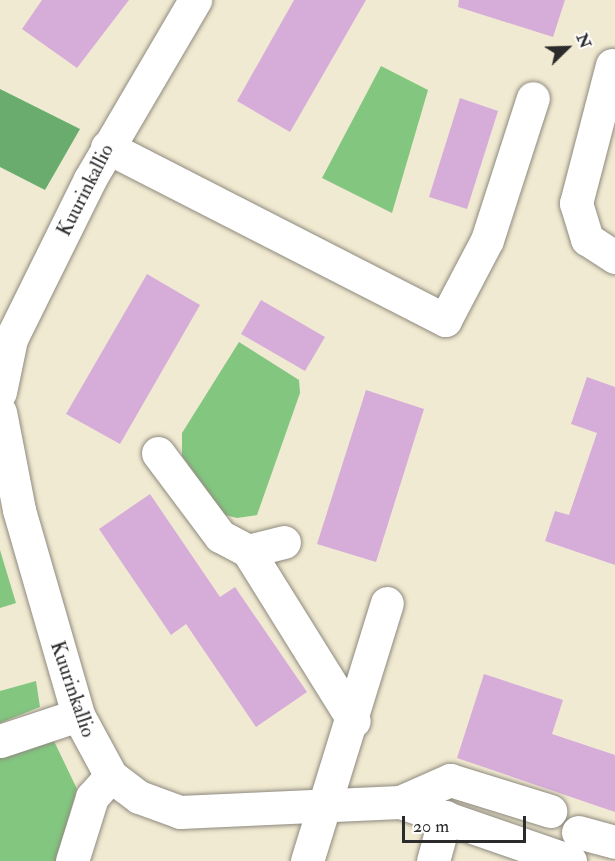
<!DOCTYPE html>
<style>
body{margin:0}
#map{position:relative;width:615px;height:861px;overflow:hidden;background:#f1ead2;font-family:"IM FELL Double Pica",serif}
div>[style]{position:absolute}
.green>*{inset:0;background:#83c680}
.forest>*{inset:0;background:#6aab6e}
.building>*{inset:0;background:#d6add9}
.roads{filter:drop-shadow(0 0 2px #8e8a7e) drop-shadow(0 0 2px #8e8a7e)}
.minor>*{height:33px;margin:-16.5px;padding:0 16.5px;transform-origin:16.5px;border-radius:16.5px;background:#fff}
span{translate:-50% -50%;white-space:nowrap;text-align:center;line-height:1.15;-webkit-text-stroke:4.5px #fff;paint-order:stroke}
.street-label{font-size:20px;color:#2b2b2b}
.north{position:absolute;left:537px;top:18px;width:60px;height:60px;-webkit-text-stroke:4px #fff;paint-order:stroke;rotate:67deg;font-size:16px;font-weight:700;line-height:24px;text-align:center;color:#2b2b2b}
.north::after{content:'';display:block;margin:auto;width:21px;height:27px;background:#2b2b2b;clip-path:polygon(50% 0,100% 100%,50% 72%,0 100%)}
.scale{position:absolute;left:402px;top:816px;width:124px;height:27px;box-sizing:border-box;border:3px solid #2b2b2b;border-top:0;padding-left:8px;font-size:18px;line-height:21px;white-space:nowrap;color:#2b2b2b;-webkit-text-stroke:4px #fff;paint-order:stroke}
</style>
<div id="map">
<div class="green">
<div style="clip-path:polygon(381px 66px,428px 90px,392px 213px,322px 178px)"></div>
<div style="clip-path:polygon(239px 342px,299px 380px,300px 393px,257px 515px,237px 518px,225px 515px,182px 456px,182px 433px)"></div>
<div style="clip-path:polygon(0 550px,16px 603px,0 608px)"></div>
<div style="clip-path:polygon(36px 681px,40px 707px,0 723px,0 691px)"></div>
<div style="clip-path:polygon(53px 739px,77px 789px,56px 861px,0 861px,0 746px)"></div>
</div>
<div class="forest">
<div style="clip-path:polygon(0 89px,80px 129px,45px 190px,0 167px)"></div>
</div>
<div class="building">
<div style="clip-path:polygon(42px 0,129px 0,77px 68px,22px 29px)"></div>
<div style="clip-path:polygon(294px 0,366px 0,290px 132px,237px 101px)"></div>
<div style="clip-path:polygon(459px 0,565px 0,553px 37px,458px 7px)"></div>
<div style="clip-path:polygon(460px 98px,498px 111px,467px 209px,429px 197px)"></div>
<div style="clip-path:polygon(147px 274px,200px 305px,120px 444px,66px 414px)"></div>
<div style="clip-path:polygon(261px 300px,325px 337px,305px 371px,241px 334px)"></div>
<div style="clip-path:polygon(587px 377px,615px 387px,615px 565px,545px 541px,555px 511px,569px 515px,597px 433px,571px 424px)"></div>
<div style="clip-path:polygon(366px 390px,424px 409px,376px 562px,317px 544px)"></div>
<div style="clip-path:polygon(150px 494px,220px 597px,235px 587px,307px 692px,256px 727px,186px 624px,171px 635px,99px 529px)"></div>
<div style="clip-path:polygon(484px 674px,563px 700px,552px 734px,615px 755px,615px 812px,457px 758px)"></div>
</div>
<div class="roads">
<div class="minor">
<div style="left:612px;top:65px;width:143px;rotate:104.6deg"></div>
<div style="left:576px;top:203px;width:38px;rotate:73deg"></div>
<div style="left:587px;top:239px;width:33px;rotate:33deg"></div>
<div style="left:107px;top:147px;width:380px;rotate:27.1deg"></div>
<div style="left:445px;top:320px;width:90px;rotate:-62.3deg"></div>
<div style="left:487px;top:240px;width:149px;rotate:-72.1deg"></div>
<div style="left:0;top:392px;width:54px;rotate:-78.3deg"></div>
<div style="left:11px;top:339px;width:178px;rotate:-63.7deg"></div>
<div style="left:90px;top:179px;width:208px;rotate:-59.6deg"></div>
<div style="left:0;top:412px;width:100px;rotate:79deg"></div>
<div style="left:19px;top:510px;width:213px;rotate:73.9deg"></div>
<div style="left:78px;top:715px;width:69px;rotate:61.6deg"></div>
<div style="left:111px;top:776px;width:35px;rotate:37deg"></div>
<div style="left:139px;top:797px;width:44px;rotate:20.1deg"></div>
<div style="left:180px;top:812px;width:220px;rotate:-2.6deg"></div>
<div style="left:400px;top:802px;width:55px;rotate:-23.7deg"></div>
<div style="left:450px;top:780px;width:105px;rotate:17.2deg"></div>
<div style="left:158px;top:453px;width:104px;rotate:53.2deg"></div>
<div style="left:220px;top:536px;width:32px;rotate:28deg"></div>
<div style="left:248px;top:551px;width:200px;rotate:58.1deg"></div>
<div style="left:248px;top:551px;width:37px;rotate:-14deg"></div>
<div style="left:0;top:741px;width:82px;rotate:-18.4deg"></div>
<div style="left:400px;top:802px;width:180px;rotate:19.1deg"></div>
<div style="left:578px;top:832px;width:38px;rotate:15deg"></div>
<div style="left:72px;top:861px;width:67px;rotate:-72.6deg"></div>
<div style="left:92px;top:797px;width:28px;rotate:-48deg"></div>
<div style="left:307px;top:861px;width:270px;rotate:-72.8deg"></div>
<div style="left:433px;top:861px;width:46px;rotate:-74.7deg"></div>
</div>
</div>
<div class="street-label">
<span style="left:85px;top:190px;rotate:-63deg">Kuurinkallio</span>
<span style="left:73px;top:689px;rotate:71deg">Kuurinkallio</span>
</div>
<div class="north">N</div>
<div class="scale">20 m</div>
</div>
